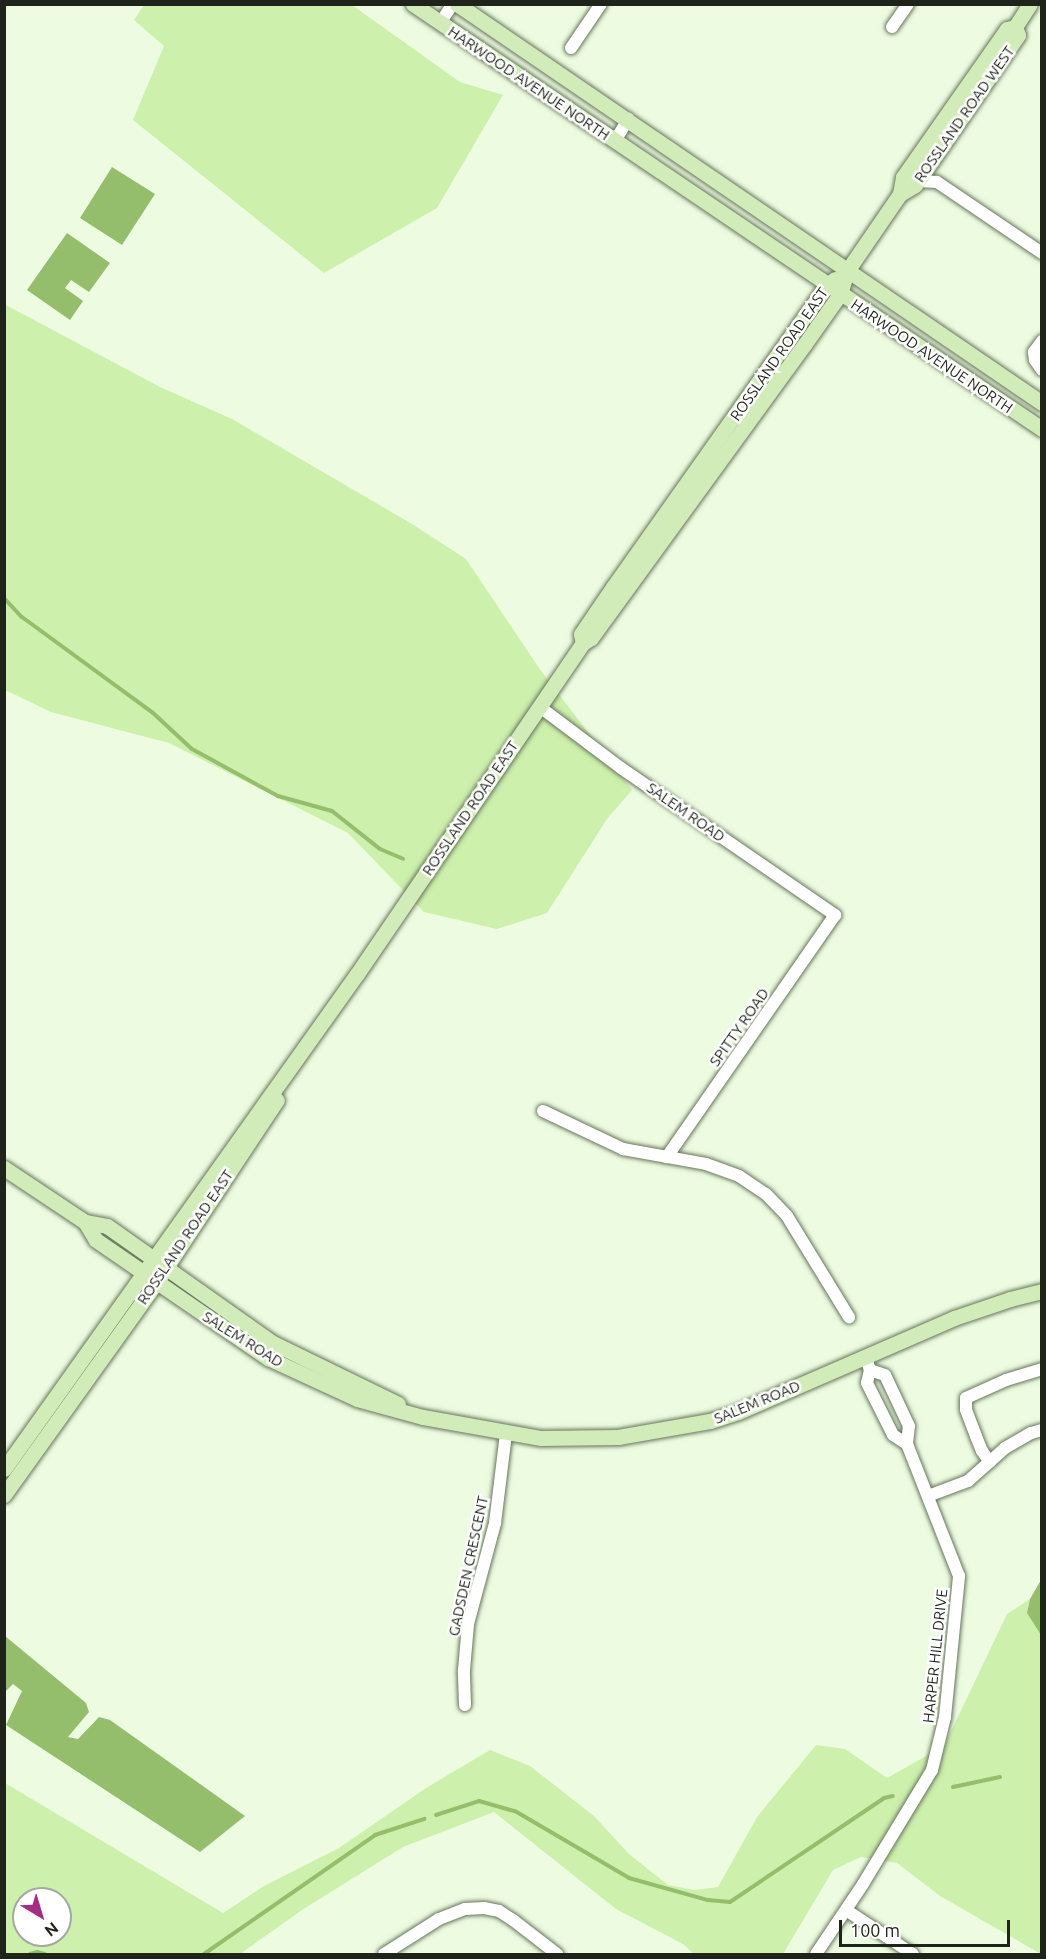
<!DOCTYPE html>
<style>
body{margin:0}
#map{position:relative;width:1046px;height:1959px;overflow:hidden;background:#edfce0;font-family:Ubuntu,sans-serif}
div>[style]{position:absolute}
.green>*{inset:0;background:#cdf0ad}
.water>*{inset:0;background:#94bd6c}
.stream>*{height:4px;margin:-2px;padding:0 2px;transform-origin:2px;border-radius:2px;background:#94bd6c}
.roads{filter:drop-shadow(0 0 2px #68755d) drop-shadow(0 0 2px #68755d)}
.minor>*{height:12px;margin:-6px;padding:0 6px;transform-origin:6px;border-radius:6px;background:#fff}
.major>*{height:15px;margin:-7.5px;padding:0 7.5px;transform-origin:7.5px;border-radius:7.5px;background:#d1ebb9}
span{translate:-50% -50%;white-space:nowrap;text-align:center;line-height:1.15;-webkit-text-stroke:5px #fff;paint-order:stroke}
.street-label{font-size:15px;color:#1f241a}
.frame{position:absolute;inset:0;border:6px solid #1f241a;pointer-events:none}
.north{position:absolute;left:12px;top:1887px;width:60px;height:60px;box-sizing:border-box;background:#fff;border:2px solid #a5a7a3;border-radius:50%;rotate:142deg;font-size:16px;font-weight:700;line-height:24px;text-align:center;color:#1f241a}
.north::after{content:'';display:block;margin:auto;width:21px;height:27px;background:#a52e85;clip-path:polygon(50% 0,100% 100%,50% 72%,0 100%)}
.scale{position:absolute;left:839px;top:1920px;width:171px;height:27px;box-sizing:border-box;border:3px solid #1f241a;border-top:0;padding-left:8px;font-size:18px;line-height:21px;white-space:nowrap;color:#1f241a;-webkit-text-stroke:4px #fff;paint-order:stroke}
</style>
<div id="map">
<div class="green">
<div style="clip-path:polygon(144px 5px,352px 5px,460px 82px,503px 95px,437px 208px,324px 273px,133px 120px,164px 46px,134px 20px)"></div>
<div style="clip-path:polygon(4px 304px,160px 387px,232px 419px,412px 524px,466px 559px,539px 668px,632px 790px,607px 819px,547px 913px,497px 929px,424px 912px,348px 833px,169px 743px,51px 712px,5px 690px)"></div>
<div style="clip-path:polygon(evenodd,1030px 1599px,1027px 1613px,1042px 1635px,1041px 1954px,940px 1896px,897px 1863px,861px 1857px,833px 1870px,783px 1954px,694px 1954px,683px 1944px,616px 1909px,494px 1812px,403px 1847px,302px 1910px,240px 1954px,5px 1954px,5px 1783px,223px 1913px,264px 1886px,339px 1848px,426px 1788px,490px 1750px,530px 1766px,594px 1816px,629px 1854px,668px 1885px,694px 1890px,718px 1887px,757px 1817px,816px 1745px,845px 1749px,887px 1778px,944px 1746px,1007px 1614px,1030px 1599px,24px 1899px,60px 1899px,60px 1935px,24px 1935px,24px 1899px)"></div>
</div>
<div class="water">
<div style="clip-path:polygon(112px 167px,155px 194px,122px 245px,80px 218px)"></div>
<div style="clip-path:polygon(67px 233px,110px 263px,89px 292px,71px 280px,65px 288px,83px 301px,70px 320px,27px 290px)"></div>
<div style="clip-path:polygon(1041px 1580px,1042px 1580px,1041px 1635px,1027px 1613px,1030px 1599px)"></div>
<div style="clip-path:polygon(5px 1636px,86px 1703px,89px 1712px,68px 1737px,78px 1739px,99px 1717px,110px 1720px,245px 1816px,200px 1852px,6px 1725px,22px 1691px,13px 1684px,5px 1692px)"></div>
</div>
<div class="stream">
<div style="left:4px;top:598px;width:26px;rotate:47deg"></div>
<div style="left:22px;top:617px;width:161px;rotate:36.2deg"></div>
<div style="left:152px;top:712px;width:54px;rotate:42.8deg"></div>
<div style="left:192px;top:749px;width:98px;rotate:28.7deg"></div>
<div style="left:278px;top:796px;width:56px;rotate:15.5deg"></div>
<div style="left:332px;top:811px;width:61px;rotate:38.4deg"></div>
<div style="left:380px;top:849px;width:25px;rotate:23deg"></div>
<div style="left:953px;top:1787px;width:48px;rotate:-12deg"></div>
<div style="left:436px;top:1815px;width:45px;rotate:-18deg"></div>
<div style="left:479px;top:1801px;width:37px;rotate:16deg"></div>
<div style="left:515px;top:1811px;width:132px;rotate:30.4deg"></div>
<div style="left:629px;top:1878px;width:82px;rotate:15.6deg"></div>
<div style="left:708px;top:1900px;width:22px;rotate:5deg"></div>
<div style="left:730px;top:1902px;width:186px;rotate:-34deg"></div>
<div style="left:884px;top:1798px;width:9px;rotate:-13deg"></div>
<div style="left:30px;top:1954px;width:7px;rotate:-16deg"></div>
<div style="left:37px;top:1952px;width:8px;rotate:14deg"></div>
<div style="left:204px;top:1954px;width:208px;rotate:-34.8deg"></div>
<div style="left:375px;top:1835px;width:52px;rotate:-18.1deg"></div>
</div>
<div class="roads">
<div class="minor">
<div style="left:440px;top:23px;width:23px;rotate:-56deg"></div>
<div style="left:892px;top:27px;width:28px;rotate:-55deg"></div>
<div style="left:571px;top:48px;width:53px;rotate:-55.7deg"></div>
<div style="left:615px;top:141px;width:26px;rotate:-59deg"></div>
<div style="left:918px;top:181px;width:19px;rotate:3deg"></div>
<div style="left:937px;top:182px;width:127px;rotate:34.1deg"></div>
<div style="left:1042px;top:341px;width:14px;rotate:126deg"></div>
<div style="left:1034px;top:352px;width:8px;rotate:83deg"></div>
<div style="left:1035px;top:360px;width:12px;rotate:55deg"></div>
<div style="left:540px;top:707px;width:101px;rotate:37deg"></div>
<div style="left:621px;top:768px;width:260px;rotate:34.5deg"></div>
<div style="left:835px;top:915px;width:295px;rotate:124.8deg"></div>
<div style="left:543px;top:1111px;width:89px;rotate:25.4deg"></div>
<div style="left:623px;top:1149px;width:84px;rotate:10.2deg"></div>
<div style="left:706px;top:1164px;width:35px;rotate:20deg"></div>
<div style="left:739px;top:1176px;width:32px;rotate:34deg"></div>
<div style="left:766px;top:1194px;width:30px;rotate:46deg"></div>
<div style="left:787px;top:1216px;width:119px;rotate:58.5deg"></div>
<div style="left:868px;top:1364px;width:6px;rotate:72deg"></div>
<div style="left:870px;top:1370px;width:13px;rotate:103deg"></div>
<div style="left:867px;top:1383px;width:58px;rotate:63.4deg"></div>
<div style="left:893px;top:1435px;width:17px;rotate:33deg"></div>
<div style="left:990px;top:1462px;width:14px;rotate:-126deg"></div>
<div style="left:982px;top:1451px;width:16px;rotate:-112deg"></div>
<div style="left:976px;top:1436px;width:28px;rotate:-111deg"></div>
<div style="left:966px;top:1410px;width:12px;rotate:-90deg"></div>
<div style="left:966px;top:1398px;width:44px;rotate:-24.2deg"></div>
<div style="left:1006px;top:1380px;width:38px;rotate:-17deg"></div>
<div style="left:928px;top:1496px;width:43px;rotate:-20.6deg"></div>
<div style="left:968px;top:1481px;width:50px;rotate:-41.7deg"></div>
<div style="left:1005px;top:1448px;width:30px;rotate:-30deg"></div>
<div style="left:1031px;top:1433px;width:11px;rotate:-15deg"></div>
<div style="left:465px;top:1705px;width:35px;rotate:-92deg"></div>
<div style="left:464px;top:1670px;width:46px;rotate:-85deg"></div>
<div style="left:468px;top:1624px;width:105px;rotate:-75deg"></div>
<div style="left:495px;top:1523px;width:91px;rotate:-83deg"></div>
<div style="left:846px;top:1910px;width:80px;rotate:33.3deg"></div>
<div style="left:384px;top:1954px;width:65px;rotate:-32.5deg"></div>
<div style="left:439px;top:1919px;width:28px;rotate:-21deg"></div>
<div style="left:465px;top:1909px;width:19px;rotate:-3deg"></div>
<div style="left:484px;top:1908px;width:15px;rotate:11deg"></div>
<div style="left:499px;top:1911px;width:17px;rotate:33deg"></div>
<div style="left:513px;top:1920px;width:56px;rotate:37.7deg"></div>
<div style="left:816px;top:1954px;width:84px;rotate:-56.1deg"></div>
<div style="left:863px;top:1884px;width:133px;rotate:-58.8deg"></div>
<div style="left:932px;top:1770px;width:55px;rotate:-76.2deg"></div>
<div style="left:945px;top:1717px;width:142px;rotate:-84.3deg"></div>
<div style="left:959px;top:1576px;width:142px;rotate:-111.5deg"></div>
<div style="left:907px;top:1444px;width:18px;rotate:-84deg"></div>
<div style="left:909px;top:1426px;width:56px;rotate:-115.2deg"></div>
<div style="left:885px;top:1375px;width:16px;rotate:-162deg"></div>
</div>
<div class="major">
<div style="left:413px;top:4px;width:759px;rotate:34.05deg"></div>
<div style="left:457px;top:4px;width:708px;rotate:34.3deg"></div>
<div style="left:900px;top:194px;width:17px;rotate:-31deg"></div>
<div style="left:915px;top:185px;width:182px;rotate:-55.5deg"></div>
<div style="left:1018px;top:35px;width:9px;rotate:-111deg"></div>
<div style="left:583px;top:643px;width:9px;rotate:-103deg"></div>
<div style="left:581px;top:634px;width:57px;rotate:-55.8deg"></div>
<div style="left:613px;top:587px;width:370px;rotate:-54.7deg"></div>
<div style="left:827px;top:285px;width:10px;rotate:-37deg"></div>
<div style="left:4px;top:1168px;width:97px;rotate:33.7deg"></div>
<div style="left:85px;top:1222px;width:22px;rotate:10deg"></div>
<div style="left:107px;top:1226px;width:203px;rotate:35.2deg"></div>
<div style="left:273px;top:1343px;width:139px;rotate:26deg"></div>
<div style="left:85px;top:1222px;width:21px;rotate:59deg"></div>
<div style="left:96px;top:1240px;width:209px;rotate:34.5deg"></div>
<div style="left:268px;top:1358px;width:98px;rotate:24.7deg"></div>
<div style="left:357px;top:1399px;width:68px;rotate:15.3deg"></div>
<div style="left:423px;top:1417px;width:120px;rotate:10.1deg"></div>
<div style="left:541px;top:1438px;width:77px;rotate:-0.7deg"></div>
<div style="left:618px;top:1437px;width:93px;rotate:-9.9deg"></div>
<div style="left:710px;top:1421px;width:29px;rotate:-18deg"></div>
<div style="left:738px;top:1412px;width:236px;rotate:-23.5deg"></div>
<div style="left:954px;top:1318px;width:59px;rotate:-18.7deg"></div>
<div style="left:1010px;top:1299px;width:33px;rotate:-14deg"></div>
<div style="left:4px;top:1469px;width:608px;rotate:-54.51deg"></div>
<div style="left:357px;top:974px;width:401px;rotate:-55.7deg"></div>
<div style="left:583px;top:643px;width:9px;rotate:-32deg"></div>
<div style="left:591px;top:638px;width:362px;rotate:-54deg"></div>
<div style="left:804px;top:345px;width:62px;rotate:-54.8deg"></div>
<div style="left:840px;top:294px;width:24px;rotate:-73deg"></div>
<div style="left:847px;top:271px;width:93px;rotate:-55.5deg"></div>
<div style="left:900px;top:194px;width:17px;rotate:-80deg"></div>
<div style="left:903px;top:177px;width:181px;rotate:-54.9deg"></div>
<div style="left:1007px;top:29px;width:8px;rotate:-14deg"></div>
<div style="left:1015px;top:27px;width:27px;rotate:-57deg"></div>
<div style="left:4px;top:1495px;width:263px;rotate:-54.4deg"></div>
<div style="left:157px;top:1281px;width:217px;rotate:-56.5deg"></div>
</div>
</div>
<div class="street-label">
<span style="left:529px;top:83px;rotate:34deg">HARWOOD AVENUE NORTH</span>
<span style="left:964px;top:114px;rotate:-55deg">ROSSLAND ROAD WEST</span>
<span style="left:779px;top:354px;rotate:-55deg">ROSSLAND ROAD EAST</span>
<span style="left:932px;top:356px;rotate:34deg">HARWOOD AVENUE NORTH</span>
<span style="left:470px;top:808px;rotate:-56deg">ROSSLAND ROAD EAST</span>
<span style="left:686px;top:812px;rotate:35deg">SALEM ROAD</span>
<span style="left:739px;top:1027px;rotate:-55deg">SPITTY ROAD</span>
<span style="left:185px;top:1237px;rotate:-56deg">ROSSLAND ROAD EAST</span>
<span style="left:243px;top:1339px;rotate:32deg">SALEM ROAD</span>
<span style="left:757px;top:1402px;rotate:-22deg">SALEM ROAD</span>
<span style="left:468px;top:1566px;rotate:-78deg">GADSDEN CRESCENT</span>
<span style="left:935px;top:1656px;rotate:-84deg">HARPER HILL DRIVE</span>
</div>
<div class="frame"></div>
<div class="north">N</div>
<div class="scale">100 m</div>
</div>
